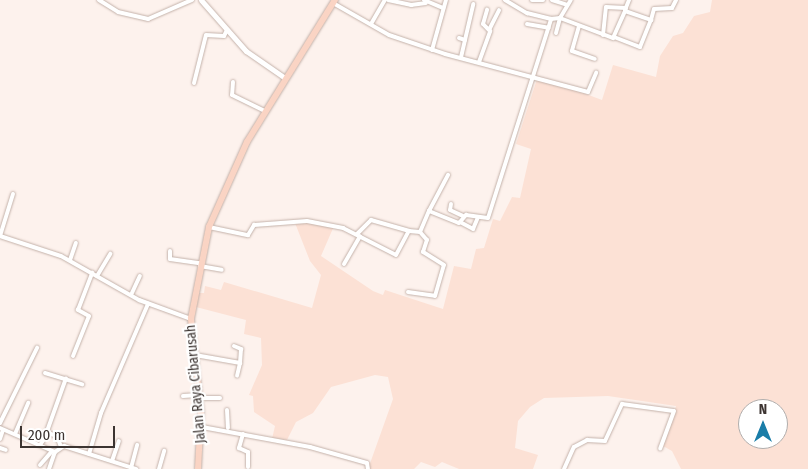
<!DOCTYPE html>
<style>
body{margin:0}
#map{position:relative;width:808px;height:469px;overflow:hidden;background:#fdf2ed;font-family:"Fira Sans Condensed",sans-serif}
div>[style]{position:absolute}
.built>*{inset:0;background:#fce1d5}
.roads{filter:drop-shadow(0 0 1px #c4b2aa) drop-shadow(0 0 1px #c4b2aa)}
.street>*{height:4px;margin:-2px;padding:0 2px;transform-origin:2px;border-radius:2px;background:#fff}
.secondary>*{height:5px;margin:-2.5px;padding:0 2.5px;transform-origin:2.5px;border-radius:2.5px;background:#fff}
.primary>*{height:5.5px;margin:-2.75px;padding:0 2.75px;transform-origin:2.75px;border-radius:2.75px;background:#fad4c4}
span{translate:-50% -50%;white-space:nowrap;text-align:center;line-height:1.15;-webkit-text-stroke:4.5px #fff;paint-order:stroke}
.street-label{font-size:14px;color:#3c3431}
.north{position:absolute;left:738px;top:399px;width:50px;height:50px;box-sizing:border-box;background:#fff;border:1px solid #b1aead;border-radius:50%;rotate:0deg;font-size:14px;font-weight:700;line-height:20px;text-align:center;color:#3c3431}
.north::after{content:'';display:block;margin:auto;width:18px;height:22px;background:#1a7da8;clip-path:polygon(50% 0,100% 100%,50% 72%,0 100%)}
.scale{position:absolute;left:20px;top:426px;width:95px;height:22px;box-sizing:border-box;border:2px solid #3c3431;border-top:0;padding-left:6px;font-size:15px;line-height:18px;white-space:nowrap;color:#3c3431;-webkit-text-stroke:4px #fff;paint-order:stroke}
</style>
<div id="map">
<div class="built">
<div style="clip-path:polygon(evenodd,712px 0,808px 0,808px 469px,681px 469px,672px 451px,663px 446px,676px 406px,608px 396px,544px 398px,530px 407px,518px 421px,515px 448px,538px 455px,533px 469px,459px 469px,442px 462px,435px 467px,421px 462px,414px 469px,368px 469px,393px 399px,388px 377px,375px 375px,331px 387px,313px 413px,296px 422px,287px 440px,272px 439px,275px 426px,254px 412px,253px 396px,249px 395px,262px 365px,261px 338px,244px 334px,246px 320px,196px 307px,198px 293px,204px 293px,205px 286px,221px 290px,224px 282px,312px 308px,321px 275px,310px 261px,295px 223px,309px 221px,334px 226px,321px 256px,373px 291px,383px 295px,385px 290px,443px 309px,454px 266px,471px 269px,476px 249px,484px 248px,493px 219px,500px 221px,512px 197px,520px 198px,531px 149px,516px 144px,538px 76px,602px 100px,613px 65px,656px 77px,660px 56px,673px 36px,683px 33px,694px 16px,710px 12px,712px 0,748px 409px,778px 409px,778px 439px,748px 439px,748px 409px)"></div>
</div>
<div class="roads">
<div class="street">
<div style="left:99px;top:0;width:22px;rotate:32deg"></div>
<div style="left:118px;top:12px;width:31px;rotate:13deg"></div>
<div style="left:148px;top:19px;width:48px;rotate:-23.4deg"></div>
<div style="left:388px;top:0;width:24px;rotate:12deg"></div>
<div style="left:411px;top:5px;width:15px;rotate:-8deg"></div>
<div style="left:424px;top:0;width:21px;rotate:23deg"></div>
<div style="left:505px;top:0;width:26px;rotate:31deg"></div>
<div style="left:527px;top:13px;width:25px;rotate:14deg"></div>
<div style="left:532px;top:0;width:11px"></div>
<div style="left:552px;top:0;width:16px;rotate:18deg"></div>
<div style="left:333px;top:3px;width:64px;rotate:29.7deg"></div>
<div style="left:389px;top:35px;width:59px;rotate:18.7deg"></div>
<div style="left:445px;top:54px;width:148px;rotate:14.9deg"></div>
<div style="left:588px;top:92px;width:21px;rotate:-67deg"></div>
<div style="left:625px;top:10px;width:11px;rotate:-68deg"></div>
<div style="left:371px;top:24px;width:28px;rotate:-60deg"></div>
<div style="left:527px;top:24px;width:22px;rotate:10deg"></div>
<div style="left:579px;top:26px;width:26px;rotate:106deg"></div>
<div style="left:572px;top:51px;width:24px;rotate:19deg"></div>
<div style="left:490px;top:28px;width:20px;rotate:-63deg"></div>
<div style="left:556px;top:33px;width:16px;rotate:-75deg"></div>
<div style="left:560px;top:18px;width:57px;rotate:20.7deg"></div>
<div style="left:613px;top:38px;width:30px;rotate:-66deg"></div>
<div style="left:625px;top:11px;width:28px;rotate:19deg"></div>
<div style="left:651px;top:20px;width:11px;rotate:-75deg"></div>
<div style="left:654px;top:9px;width:18px;rotate:-3deg"></div>
<div style="left:672px;top:8px;width:9px;rotate:-63deg"></div>
<div style="left:603px;top:35px;width:28px;rotate:-84deg"></div>
<div style="left:606px;top:7px;width:20px;rotate:3deg"></div>
<div style="left:614px;top:37px;width:28px;rotate:21deg"></div>
<div style="left:640px;top:47px;width:29px;rotate:-68deg"></div>
<div style="left:459px;top:38px;width:6px;rotate:18deg"></div>
<div style="left:465px;top:40px;width:18px;rotate:103deg"></div>
<div style="left:465px;top:40px;width:37px;rotate:-77deg"></div>
<div style="left:432px;top:50px;width:52px;rotate:-74.4deg"></div>
<div style="left:479px;top:62px;width:33px;rotate:-70deg"></div>
<div style="left:490px;top:31px;width:10px;rotate:-135deg"></div>
<div style="left:483px;top:24px;width:15px;rotate:-74deg"></div>
<div style="left:233px;top:82px;width:13px;rotate:94deg"></div>
<div style="left:232px;top:95px;width:37px;rotate:26deg"></div>
<div style="left:194px;top:83px;width:49px;rotate:-76deg"></div>
<div style="left:206px;top:35px;width:18px;rotate:3deg"></div>
<div style="left:224px;top:36px;width:7px;rotate:-63deg"></div>
<div style="left:451px;top:204px;width:6px;rotate:99deg"></div>
<div style="left:450px;top:210px;width:14px;rotate:25deg"></div>
<div style="left:429px;top:211px;width:41px;rotate:-62.2deg"></div>
<div style="left:460px;top:222px;width:15px;rotate:28deg"></div>
<div style="left:473px;top:229px;width:13px;rotate:-67deg"></div>
<div style="left:209px;top:227px;width:40px;rotate:12deg"></div>
<div style="left:248px;top:235px;width:12px;rotate:-59deg"></div>
<div style="left:254px;top:225px;width:53px;rotate:-4.3deg"></div>
<div style="left:307px;top:221px;width:37px;rotate:11deg"></div>
<div style="left:343px;top:228px;width:59px;rotate:27deg"></div>
<div style="left:396px;top:255px;width:27px;rotate:-62deg"></div>
<div style="left:409px;top:231px;width:11px;rotate:5deg"></div>
<div style="left:420px;top:232px;width:23px;rotate:-67deg"></div>
<div style="left:429px;top:211px;width:32px;rotate:22deg"></div>
<div style="left:459px;top:223px;width:11px;rotate:-49deg"></div>
<div style="left:466px;top:215px;width:22px;rotate:8deg"></div>
<div style="left:488px;top:218px;width:209px;rotate:-72.4deg"></div>
<div style="left:551px;top:19px;width:9px;rotate:-6deg"></div>
<div style="left:560px;top:18px;width:21px;rotate:-59deg"></div>
<div style="left:357px;top:234px;width:20px;rotate:-45deg"></div>
<div style="left:371px;top:220px;width:40px;rotate:16deg"></div>
<div style="left:0;top:236px;width:64px;rotate:18.2deg"></div>
<div style="left:61px;top:256px;width:90px;rotate:29.4deg"></div>
<div style="left:139px;top:300px;width:55px;rotate:20.1deg"></div>
<div style="left:0;top:236px;width:44px;rotate:-72.8deg"></div>
<div style="left:170px;top:251px;width:8px;rotate:90deg"></div>
<div style="left:170px;top:259px;width:30px;rotate:8deg"></div>
<div style="left:70px;top:260px;width:18px;rotate:-71deg"></div>
<div style="left:344px;top:264px;width:32px;rotate:-60deg"></div>
<div style="left:200px;top:266px;width:22px;rotate:10deg"></div>
<div style="left:97px;top:276px;width:26px;rotate:-59deg"></div>
<div style="left:408px;top:292px;width:27px;rotate:8deg"></div>
<div style="left:435px;top:296px;width:32px;rotate:-74deg"></div>
<div style="left:444px;top:265px;width:25px;rotate:-148deg"></div>
<div style="left:423px;top:252px;width:13px;rotate:-72deg"></div>
<div style="left:427px;top:240px;width:11px;rotate:-131deg"></div>
<div style="left:131px;top:295px;width:21px;rotate:-65deg"></div>
<div style="left:234px;top:346px;width:8px;rotate:23deg"></div>
<div style="left:241px;top:349px;width:14px;rotate:94deg"></div>
<div style="left:195px;top:355px;width:46px;rotate:10.1deg"></div>
<div style="left:240px;top:363px;width:13px;rotate:103deg"></div>
<div style="left:73px;top:356px;width:43px;rotate:-68.2deg"></div>
<div style="left:89px;top:316px;width:13px;rotate:-151deg"></div>
<div style="left:78px;top:310px;width:40px;rotate:-69deg"></div>
<div style="left:45px;top:373px;width:39px;rotate:17deg"></div>
<div style="left:183px;top:396px;width:15px;rotate:-4deg"></div>
<div style="left:199px;top:398px;width:21px"></div>
<div style="left:227px;top:410px;width:18px;rotate:87deg"></div>
<div style="left:0;top:423px;width:84px;rotate:-63.7deg"></div>
<div style="left:202px;top:427px;width:110px;rotate:10.5deg"></div>
<div style="left:310px;top:447px;width:59px;rotate:15.7deg"></div>
<div style="left:367px;top:463px;width:6px;rotate:81deg"></div>
<div style="left:0;top:428px;width:60px;rotate:23.6deg"></div>
<div style="left:55px;top:452px;width:11px;rotate:-34deg"></div>
<div style="left:64px;top:446px;width:76px;rotate:17.7deg"></div>
<div style="left:15px;top:434px;width:34px;rotate:-67deg"></div>
<div style="left:46px;top:434px;width:59px;rotate:-70.3deg"></div>
<div style="left:243px;top:434px;width:15px;rotate:106deg"></div>
<div style="left:239px;top:448px;width:10px;rotate:24deg"></div>
<div style="left:248px;top:452px;width:15px;rotate:90deg"></div>
<div style="left:0;top:439px;width:9px;rotate:-72deg"></div>
<div style="left:40px;top:445px;width:14px;rotate:-56deg"></div>
<div style="left:48px;top:433px;width:9px;rotate:18deg"></div>
<div style="left:57px;top:436px;width:12px;rotate:70deg"></div>
<div style="left:0;top:448px;width:6px;rotate:18deg"></div>
<div style="left:89px;top:454px;width:43px;rotate:-73.7deg"></div>
<div style="left:101px;top:413px;width:119px;rotate:-66.7deg"></div>
<div style="left:112px;top:461px;width:21px;rotate:-71deg"></div>
<div style="left:40px;top:465px;width:18px;rotate:-49deg"></div>
<div style="left:131px;top:468px;width:24px;rotate:-75deg"></div>
<div style="left:49px;top:469px;width:18px;rotate:-71deg"></div>
<div style="left:159px;top:469px;width:19px;rotate:-74deg"></div>
<div style="left:564px;top:469px;width:24px;rotate:-66deg"></div>
<div style="left:574px;top:447px;width:15px;rotate:-28deg"></div>
<div style="left:587px;top:440px;width:18px;rotate:3deg"></div>
<div style="left:605px;top:441px;width:41px;rotate:-65.3deg"></div>
<div style="left:622px;top:404px;width:52px;rotate:7.7deg"></div>
<div style="left:674px;top:411px;width:40px;rotate:110.2deg"></div>
</div>
<div class="secondary">
<div style="left:201px;top:0;width:68px;rotate:48.6deg"></div>
<div style="left:246px;top:51px;width:47px;rotate:34.7deg"></div>
</div>
<div class="primary">
<div style="left:198px;top:469px;width:56px;rotate:-86.9deg"></div>
<div style="left:201px;top:413px;width:95px;rotate:-96.1deg"></div>
<div style="left:191px;top:319px;width:94px;rotate:-78.9deg"></div>
<div style="left:209px;top:227px;width:93px;rotate:-65.9deg"></div>
<div style="left:247px;top:142px;width:167px;rotate:-58.2deg"></div>
</div>
</div>
<div class="street-label">
<span style="left:196px;top:384px;rotate:-95deg">Jalan Raya Cibarusah</span>
</div>
<div class="north">N</div>
<div class="scale">200 m</div>
</div>
